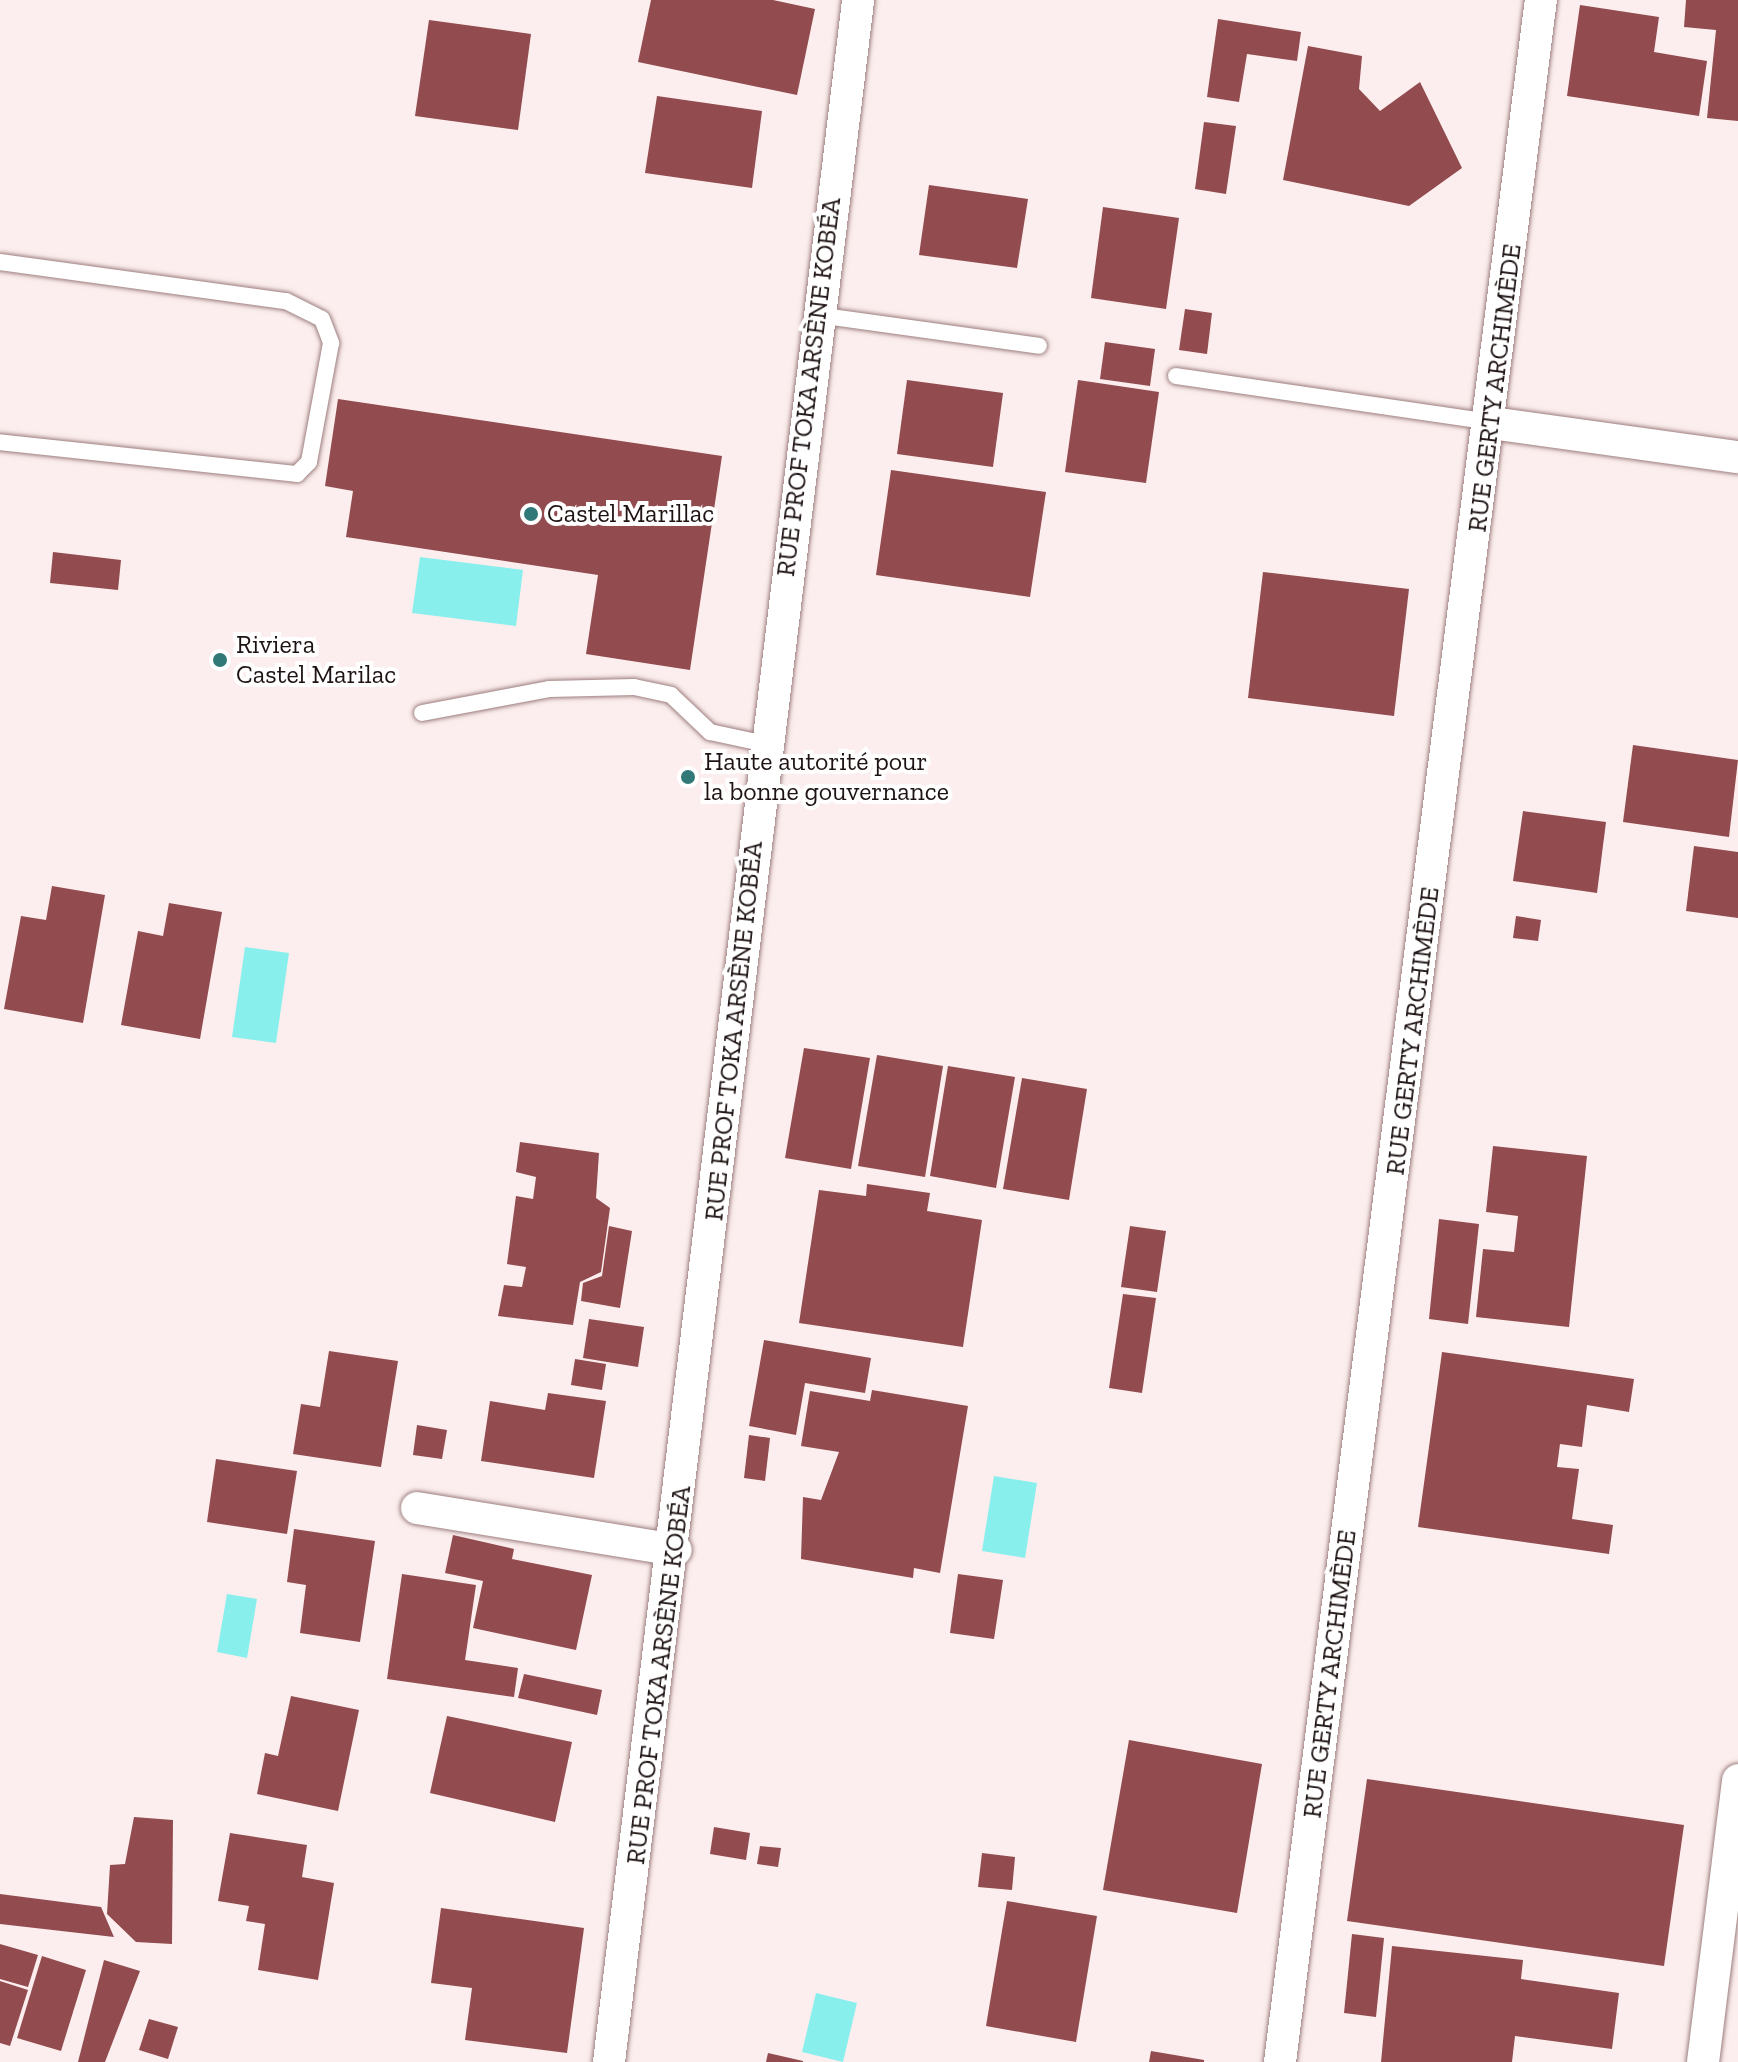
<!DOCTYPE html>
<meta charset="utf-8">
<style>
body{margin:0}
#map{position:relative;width:1738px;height:2062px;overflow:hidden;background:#fceeee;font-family:"Zilla Slab",serif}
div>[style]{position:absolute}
.water>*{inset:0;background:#89efed}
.building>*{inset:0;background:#924b4e}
.roads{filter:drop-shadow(0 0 2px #9d7e7e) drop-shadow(0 0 2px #9d7e7e)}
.lane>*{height:16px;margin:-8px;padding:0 8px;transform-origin:8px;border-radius:8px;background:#fff}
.street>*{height:32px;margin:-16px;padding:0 16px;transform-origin:16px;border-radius:16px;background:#fff}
.dots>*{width:22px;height:22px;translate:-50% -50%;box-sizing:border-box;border:4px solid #fff;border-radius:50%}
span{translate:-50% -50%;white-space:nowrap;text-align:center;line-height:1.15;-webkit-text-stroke:8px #fff;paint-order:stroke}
.street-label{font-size:26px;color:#1e1313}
.poi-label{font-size:26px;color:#1e1313}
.left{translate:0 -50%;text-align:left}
</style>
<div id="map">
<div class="water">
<div style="clip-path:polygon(420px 557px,523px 570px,516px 626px,412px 613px)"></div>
<div style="clip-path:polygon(245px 947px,289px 953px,276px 1043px,232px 1037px)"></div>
<div style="clip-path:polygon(994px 1476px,1037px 1483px,1025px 1558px,982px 1551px)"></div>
<div style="clip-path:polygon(227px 1594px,257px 1599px,247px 1658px,217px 1652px)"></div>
<div style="clip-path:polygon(816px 1993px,857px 2003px,843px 2062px,802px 2052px)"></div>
</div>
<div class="building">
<div style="clip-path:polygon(651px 0,773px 0,815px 9px,797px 95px,638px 62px)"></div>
<div style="clip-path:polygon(1686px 0,1738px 0,1738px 121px,1707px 118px,1716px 30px,1684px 27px)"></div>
<div style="clip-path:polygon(1580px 5px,1659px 17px,1654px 52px,1707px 61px,1699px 116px,1567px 96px)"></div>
<div style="clip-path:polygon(1218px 19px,1301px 32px,1297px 61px,1247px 54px,1239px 102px,1207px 97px)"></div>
<div style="clip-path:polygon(429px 20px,531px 34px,518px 130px,415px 116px)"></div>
<div style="clip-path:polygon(1308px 46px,1362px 56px,1359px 89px,1380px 111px,1420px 82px,1462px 168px,1409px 206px,1283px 180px)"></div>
<div style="clip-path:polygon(657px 96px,762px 111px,752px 188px,645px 173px)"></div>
<div style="clip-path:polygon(1204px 122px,1236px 126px,1226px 194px,1195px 189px)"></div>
<div style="clip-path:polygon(929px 185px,1028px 199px,1017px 268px,919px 255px)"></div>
<div style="clip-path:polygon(1103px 207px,1179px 218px,1166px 309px,1091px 298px)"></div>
<div style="clip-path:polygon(1185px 309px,1212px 313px,1207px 354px,1179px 350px)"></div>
<div style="clip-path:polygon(1105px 342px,1155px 349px,1150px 386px,1100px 379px)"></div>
<div style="clip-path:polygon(907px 380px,1003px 393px,993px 467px,897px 454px)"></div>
<div style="clip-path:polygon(1078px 380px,1159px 392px,1146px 483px,1065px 472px)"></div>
<div style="clip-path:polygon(338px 399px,722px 456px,690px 670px,586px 654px,598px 575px,346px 537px,353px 491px,325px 486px)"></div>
<div style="clip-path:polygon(891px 470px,1046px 492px,1030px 597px,876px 575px)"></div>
<div style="clip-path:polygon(53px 552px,121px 560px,118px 590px,50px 583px)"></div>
<div style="clip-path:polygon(1263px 572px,1409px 589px,1394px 716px,1248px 698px)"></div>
<div style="clip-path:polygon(1633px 745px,1738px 760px,1729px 837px,1623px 822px)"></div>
<div style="clip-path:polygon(1523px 811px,1606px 822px,1597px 893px,1513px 881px)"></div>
<div style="clip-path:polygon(1694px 846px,1738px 852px,1738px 918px,1686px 911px)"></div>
<div style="clip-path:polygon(52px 886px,105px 895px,83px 1023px,4px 1009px,21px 916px,46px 920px)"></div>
<div style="clip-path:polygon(169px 903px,222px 912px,200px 1039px,121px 1025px,138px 931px,163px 936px)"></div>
<div style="clip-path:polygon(1516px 916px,1541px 920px,1538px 941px,1513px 938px)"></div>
<div style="clip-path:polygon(804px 1048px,870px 1058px,851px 1169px,785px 1158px)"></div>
<div style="clip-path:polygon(877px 1055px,943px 1066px,925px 1177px,858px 1166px)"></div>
<div style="clip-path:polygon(948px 1066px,1015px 1077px,996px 1188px,930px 1176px)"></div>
<div style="clip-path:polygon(1022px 1078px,1087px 1089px,1069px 1200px,1003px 1189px)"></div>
<div style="clip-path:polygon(520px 1142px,599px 1153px,596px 1198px,610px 1208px,601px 1272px,580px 1282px,573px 1325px,498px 1316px,504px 1285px,522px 1287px,526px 1267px,507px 1264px,516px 1196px,533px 1199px,536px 1177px,516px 1172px)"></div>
<div style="clip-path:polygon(1493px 1146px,1587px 1156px,1569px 1327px,1476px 1317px,1483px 1249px,1514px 1252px,1518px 1216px,1486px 1212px)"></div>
<div style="clip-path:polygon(867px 1184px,930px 1193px,927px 1211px,982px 1220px,963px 1347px,799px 1323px,819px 1190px,866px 1196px)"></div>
<div style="clip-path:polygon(1439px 1219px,1479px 1224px,1468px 1324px,1429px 1319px)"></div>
<div style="clip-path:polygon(609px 1226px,632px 1231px,620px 1308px,581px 1301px,583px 1283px,602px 1276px)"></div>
<div style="clip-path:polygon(1130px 1226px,1166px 1231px,1157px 1292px,1121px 1287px)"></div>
<div style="clip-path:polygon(1123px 1294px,1156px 1298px,1142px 1393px,1109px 1388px)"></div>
<div style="clip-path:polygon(589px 1319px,644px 1327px,638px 1367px,583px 1358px)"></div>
<div style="clip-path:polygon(764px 1340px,871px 1358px,865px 1393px,805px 1383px,796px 1435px,749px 1426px)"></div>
<div style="clip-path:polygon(329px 1351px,398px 1361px,381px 1467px,293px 1454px,301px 1404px,320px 1407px)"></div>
<div style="clip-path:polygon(1442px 1352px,1634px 1379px,1629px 1412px,1587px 1405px,1582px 1447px,1560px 1444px,1557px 1467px,1579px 1469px,1572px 1519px,1613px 1525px,1609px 1554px,1418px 1527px)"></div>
<div style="clip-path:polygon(575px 1359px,606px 1364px,602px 1390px,571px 1385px)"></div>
<div style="clip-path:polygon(872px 1390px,968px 1406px,940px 1573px,914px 1568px,913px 1578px,801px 1559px,803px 1497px,821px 1500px,839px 1452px,801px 1446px,810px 1391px,870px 1401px)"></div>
<div style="clip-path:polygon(548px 1393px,606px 1401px,594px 1478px,481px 1461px,490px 1401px,545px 1410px)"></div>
<div style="clip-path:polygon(417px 1425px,447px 1430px,442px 1459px,413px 1455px)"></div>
<div style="clip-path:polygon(749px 1435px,770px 1438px,765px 1481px,744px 1478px)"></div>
<div style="clip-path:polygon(216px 1459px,297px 1471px,287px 1534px,207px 1522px)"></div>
<div style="clip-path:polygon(294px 1529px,375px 1541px,360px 1642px,300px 1633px,306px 1585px,287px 1582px)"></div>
<div style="clip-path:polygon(453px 1535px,514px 1549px,512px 1559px,592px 1575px,576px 1650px,473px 1628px,483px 1581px,445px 1573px)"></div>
<div style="clip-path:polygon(402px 1574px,476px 1585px,465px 1660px,518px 1668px,514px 1697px,387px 1679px)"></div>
<div style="clip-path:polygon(958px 1574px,1003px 1580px,994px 1639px,950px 1633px)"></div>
<div style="clip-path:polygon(524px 1674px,602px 1690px,597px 1715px,518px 1698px)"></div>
<div style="clip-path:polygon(291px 1696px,359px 1710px,338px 1811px,257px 1794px,265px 1753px,278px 1756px)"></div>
<div style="clip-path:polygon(447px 1716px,572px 1742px,555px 1822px,430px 1793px)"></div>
<div style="clip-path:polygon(1129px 1740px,1262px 1764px,1237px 1913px,1103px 1890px)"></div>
<div style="clip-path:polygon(1367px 1779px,1684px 1825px,1664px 1966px,1347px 1921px)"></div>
<div style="clip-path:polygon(134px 1817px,173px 1820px,172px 1944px,136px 1942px,107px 1914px,110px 1865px,125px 1864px)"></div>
<div style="clip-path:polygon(714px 1827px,750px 1833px,746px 1860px,710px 1854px)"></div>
<div style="clip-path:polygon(230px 1833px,307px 1845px,302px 1877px,334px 1883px,318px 1980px,258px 1970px,265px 1924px,246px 1921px,249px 1906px,218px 1901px)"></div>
<div style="clip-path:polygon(760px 1846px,781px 1848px,778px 1867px,757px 1864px)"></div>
<div style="clip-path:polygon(982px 1853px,1015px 1857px,1012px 1890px,978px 1887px)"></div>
<div style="clip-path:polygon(0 1894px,101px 1907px,114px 1937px,0 1924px)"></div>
<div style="clip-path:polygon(1007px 1901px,1097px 1916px,1076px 2042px,986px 2026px)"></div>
<div style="clip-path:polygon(441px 1908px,584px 1928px,567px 2053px,465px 2040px,472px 1988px,431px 1983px)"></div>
<div style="clip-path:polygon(1352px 1934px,1384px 1938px,1376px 2017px,1344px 2013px)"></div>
<div style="clip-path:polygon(0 1944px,38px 1955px,28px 1987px,0 1979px)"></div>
<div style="clip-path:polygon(1392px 1946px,1523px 1960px,1521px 1979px,1619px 1993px,1612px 2049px,1515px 2036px,1512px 2062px,1381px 2062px)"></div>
<div style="clip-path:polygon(42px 1956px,86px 1970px,61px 2051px,17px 2038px)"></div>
<div style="clip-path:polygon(104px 1960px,140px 1971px,105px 2062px,78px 2062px)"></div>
<div style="clip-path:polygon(0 1981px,28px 1990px,10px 2046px,0 2043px)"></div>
<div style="clip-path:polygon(149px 2019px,178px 2027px,168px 2059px,139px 2050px)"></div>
<div style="clip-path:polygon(1151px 2051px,1204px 2060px,1204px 2062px,1149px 2062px)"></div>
<div style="clip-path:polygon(768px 2053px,803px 2061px,803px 2062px,766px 2062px)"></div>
</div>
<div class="roads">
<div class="lane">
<div style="left:0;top:262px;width:289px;rotate:7.8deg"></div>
<div style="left:286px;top:301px;width:40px;rotate:26.6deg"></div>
<div style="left:322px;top:319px;width:26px;rotate:69deg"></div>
<div style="left:331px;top:343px;width:121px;rotate:100.5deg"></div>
<div style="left:309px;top:462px;width:17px;rotate:135deg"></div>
<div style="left:297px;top:474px;width:299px;rotate:-173.9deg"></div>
<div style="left:817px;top:315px;width:224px;rotate:7.9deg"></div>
<div style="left:1176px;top:376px;width:318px;rotate:8.3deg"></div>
<div style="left:422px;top:713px;width:129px;rotate:-10.7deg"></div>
<div style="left:549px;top:689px;width:85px;rotate:-1.3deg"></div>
<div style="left:634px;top:687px;width:38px;rotate:12deg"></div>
<div style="left:671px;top:695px;width:54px;rotate:43.5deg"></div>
<div style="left:710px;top:732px;width:57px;rotate:12.1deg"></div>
</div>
<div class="street">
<div style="left:1492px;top:423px;width:248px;rotate:7.9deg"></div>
<div style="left:417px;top:1508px;width:262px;rotate:9.2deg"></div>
<div style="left:609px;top:2062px;width:2077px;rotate:-83.11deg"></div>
<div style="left:1280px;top:2062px;width:2078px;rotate:-82.79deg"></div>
<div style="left:1703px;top:2062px;width:284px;rotate:-82.9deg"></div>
</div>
</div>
<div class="dots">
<div style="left:531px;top:514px;background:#307978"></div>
<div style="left:220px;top:660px;background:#307978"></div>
<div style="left:688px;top:777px;background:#307978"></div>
</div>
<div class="street-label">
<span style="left:809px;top:387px;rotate:-83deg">RUE PROF TOKA ARSÈNE KOBÉA</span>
<span style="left:1495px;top:388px;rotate:-83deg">RUE GERTY ARCHIMÈDE</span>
<span style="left:734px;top:1031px;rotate:-84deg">RUE PROF TOKA ARSÈNE KOBÉA</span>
<span style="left:1413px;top:1031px;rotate:-83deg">RUE GERTY ARCHIMÈDE</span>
<span style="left:1330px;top:1674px;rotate:-83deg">RUE GERTY ARCHIMÈDE</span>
<span style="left:659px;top:1675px;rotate:-83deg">RUE PROF TOKA ARSÈNE KOBÉA</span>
</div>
<div class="poi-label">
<span class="left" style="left:547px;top:514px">Castel Marillac</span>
<span class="left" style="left:236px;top:660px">Riviera<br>Castel Marilac</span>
<span class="left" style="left:704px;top:777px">Haute autorité pour<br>la bonne gouvernance</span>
</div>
</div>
